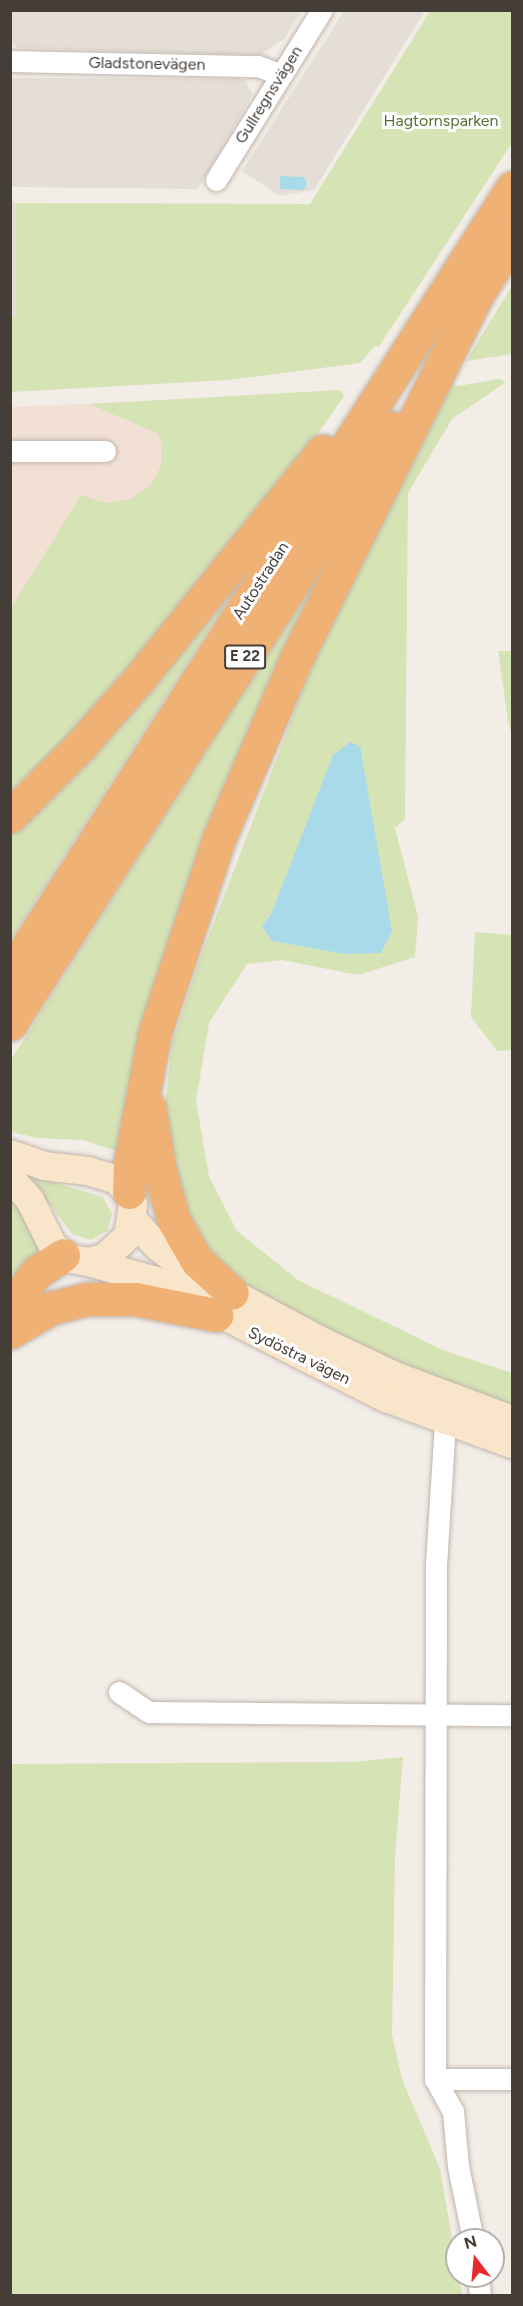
<!DOCTYPE html>
<meta charset="utf-8">
<style>
body{margin:0}
#map{position:relative;width:523px;height:2306px;overflow:hidden;background:#f2ede7;font-family:Figtree,sans-serif}
div>[style]{position:absolute}
.residential>*{inset:0;background:#e5ded6}
.commercial>*{inset:0;background:#f2e0d4}
.green>*{inset:0;background:#d6e3b4}
.water>*{inset:0;background:#a9dae9}
.roads{filter:drop-shadow(0 0 2px #c0b6ae) drop-shadow(0 0 2px #c0b6ae)}
.street>*{height:21px;margin:-10.5px;padding:0 10.5px;transform-origin:10.5px;border-radius:10.5px;background:#fff}
.secondary>*{height:28px;margin:-14px;padding:0 14px;transform-origin:14px;border-radius:14px;background:#f9e6ca}
.highway>*{height:33px;margin:-16.5px;padding:0 16.5px;transform-origin:16.5px;border-radius:16.5px;background:#f0b274}
span{translate:-50% -50%;white-space:nowrap;text-align:center;line-height:1.15;-webkit-text-stroke:6px #fff;paint-order:stroke}
.shield-label span{padding:2px 4px;background:#fff;border:2px solid;border-radius:4px;-webkit-text-stroke-width:0}
.shield-label{font-size:15px;color:#453d37;font-weight:700}
.street-label{font-size:16px;color:#453d37}
.park-label{font-size:16px;color:#547130}
.frame{position:absolute;inset:0;border:12px solid #453d37;pointer-events:none}
.north{position:absolute;left:445px;top:2228px;width:60px;height:60px;box-sizing:border-box;background:#fff;border:2px solid #b5b1af;border-radius:50%;rotate:344deg;font-size:16px;font-weight:700;line-height:24px;text-align:center;color:#453d37}
.north::after{content:'';display:block;margin:auto;width:21px;height:27px;background:#e62b2f;clip-path:polygon(50% 0,100% 100%,50% 72%,0 100%)}
</style>
<div id="map">
<div class="residential">
<div style="clip-path:polygon(10px 11px,11px 10px,302px 11px,283px 40px,260px 55px,18px 48px,11px 43px)"></div>
<div style="clip-path:polygon(344px 11px,425px 11px,314px 190px,280px 196px,242px 171px)"></div>
<div style="clip-path:polygon(10px 78px,244px 79px,253px 94px,198px 189px,11px 187px)"></div>
<div style="clip-path:polygon(10px 198px,16px 203px,16px 318px,10px 318px)"></div>
</div>
<div class="commercial">
<div style="clip-path:polygon(337px 393px,11px 921px,11px 407px)"></div>
</div>
<div class="green">
<div style="clip-path:polygon(430px 11px,512px 11px,512px 143px,378px 348px,376px 345px,360px 363px,228px 380px,11px 392px,11px 318px,16px 317px,16px 203px,310px 204px)"></div>
<div style="clip-path:polygon(512px 286px,512px 354px,466px 361px)"></div>
<div style="clip-path:polygon(evenodd,500px 379px,506px 382px,452px 419px,408px 493px,405px 819px,395px 828px,418px 917px,415px 957px,358px 975px,282px 960px,247px 964px,209px 1023px,196px 1101px,209px 1177px,237px 1231px,298px 1280px,445px 1351px,512px 1373px,512px 1409px,446px 1385px,307px 1323px,222px 1269px,187px 1225px,163px 1122px,172px 1044px,199px 961px,339px 596px,452px 384px,458px 386px,500px 379px,272px 912px,344px 954px,272px 941px,262px 926px,272px 912px)"></div>
<div style="clip-path:polygon(340px 390px,344px 396px,284px 482px,94px 713px,11px 790px,11px 608px,81px 495px,107px 503px,130px 499px,150px 486px,161px 466px,162px 444px,157px 433px,89px 404px)"></div>
<div style="clip-path:polygon(257px 557px,181px 673px,11px 939px,11px 829px)"></div>
<div style="clip-path:polygon(313px 580px,318px 585px,119px 1152px,83px 1140px,38px 1138px,11px 1132px,11px 1060px)"></div>
<div style="clip-path:polygon(498px 651px,512px 651px,512px 737px,508px 720px)"></div>
<div style="clip-path:polygon(475px 932px,512px 935px,512px 1050px,497px 1051px,471px 1017px)"></div>
<div style="clip-path:polygon(35px 1177px,103px 1197px,112px 1214px,107px 1231px,91px 1240px,72px 1234px,32px 1181px)"></div>
<div style="clip-path:polygon(10px 1191px,45px 1252px,10px 1295px)"></div>
<div style="clip-path:polygon(403px 1757px,395px 1856px,392px 2035px,402px 2079px,440px 2169px,462px 2295px,11px 2295px,11px 1764px,353px 1762px)"></div>
</div>
<div class="water">
<div style="clip-path:polygon(280px 176px,304px 177px,307px 184px,304px 190px,280px 189px)"></div>
<div style="clip-path:polygon(350px 742px,360px 746px,392px 931px,381px 953px,344px 954px,272px 941px,262px 926px,272px 912px,333px 755px)"></div>
</div>
<div class="roads">
<div class="street">
<div style="left:10px;top:61px;width:248px;rotate:1.2deg"></div>
<div style="left:258px;top:66px;width:25px;rotate:21deg"></div>
<div style="left:216px;top:180px;width:200px;rotate:-58.1deg"></div>
<div style="left:10px;top:451px;width:95px"></div>
<div style="left:445px;top:1422px;width:143px;rotate:93.6deg"></div>
<div style="left:436px;top:1565px;width:514px;rotate:90.11deg"></div>
<div style="left:435px;top:2079px;width:77px"></div>
<div style="left:119px;top:1692px;width:36px;rotate:34deg"></div>
<div style="left:149px;top:1712px;width:363px;rotate:0.5deg"></div>
<div style="left:435px;top:2079px;width:37px;rotate:61deg"></div>
<div style="left:453px;top:2111px;width:55px;rotate:84.8deg"></div>
<div style="left:458px;top:2166px;width:76px;rotate:78.5deg"></div>
<div style="left:478px;top:2276px;width:20px;rotate:84deg"></div>
</div>
<div class="secondary">
<div style="left:10px;top:1154px;width:36px;rotate:19deg"></div>
<div style="left:44px;top:1166px;width:44px;rotate:6.5deg"></div>
<div style="left:88px;top:1171px;width:28px;rotate:17deg"></div>
<div style="left:115px;top:1179px;width:19px;rotate:43deg"></div>
<div style="left:129px;top:1192px;width:14px;rotate:73deg"></div>
<div style="left:133px;top:1205px;width:31px;rotate:99deg"></div>
<div style="left:128px;top:1236px;width:33px;rotate:137deg"></div>
<div style="left:104px;top:1258px;width:16px;rotate:166deg"></div>
<div style="left:88px;top:1262px;width:20px;rotate:-169deg"></div>
<div style="left:68px;top:1258px;width:19px;rotate:-141deg"></div>
<div style="left:53px;top:1246px;width:51px;rotate:-116.6deg"></div>
<div style="left:30px;top:1200px;width:30px;rotate:-132deg"></div>
<div style="left:133px;top:1220px;width:35px;rotate:47deg"></div>
<div style="left:157px;top:1246px;width:36px;rotate:38deg"></div>
<div style="left:185px;top:1268px;width:161px;rotate:28.2deg"></div>
<div style="left:327px;top:1344px;width:75px;rotate:25.2deg"></div>
<div style="left:395px;top:1376px;width:125px;rotate:20.6deg"></div>
<div style="left:88px;top:1262px;width:71px;rotate:15.6deg"></div>
<div style="left:156px;top:1281px;width:258px;rotate:27deg"></div>
<div style="left:386px;top:1398px;width:134px;rotate:20.1deg"></div>
</div>
<div class="highway">
<div style="left:468px;top:309px;width:83px;rotate:-57.8deg"></div>
<div style="left:10px;top:816px;width:99px;rotate:-45deg"></div>
<div style="left:80px;top:746px;width:88px;rotate:-48.7deg"></div>
<div style="left:138px;top:680px;width:294px;rotate:-51.1deg"></div>
<div style="left:10px;top:974px;width:933px;rotate:-57.43deg"></div>
<div style="left:10px;top:1024px;width:708px;rotate:-57.34deg"></div>
<div style="left:149px;top:1107px;width:66px;rotate:80.4deg"></div>
<div style="left:160px;top:1172px;width:51px;rotate:74.1deg"></div>
<div style="left:174px;top:1221px;width:46px;rotate:60.1deg"></div>
<div style="left:197px;top:1261px;width:47px;rotate:42.4deg"></div>
<div style="left:129px;top:1192px;width:29px;rotate:-88deg"></div>
<div style="left:130px;top:1163px;width:133px;rotate:-79.2deg"></div>
<div style="left:155px;top:1032px;width:206px;rotate:-71.7deg"></div>
<div style="left:220px;top:836px;width:195px;rotate:-66.7deg"></div>
<div style="left:297px;top:657px;width:411px;rotate:-63.6deg"></div>
<div style="left:10px;top:1307px;width:44px;rotate:-52.4deg"></div>
<div style="left:37px;top:1272px;width:31px;rotate:-33deg"></div>
<div style="left:10px;top:1332px;width:48px;rotate:-30.3deg"></div>
<div style="left:51px;top:1308px;width:38px;rotate:-14deg"></div>
<div style="left:88px;top:1299px;width:47px"></div>
<div style="left:135px;top:1299px;width:83px;rotate:11.2deg"></div>
</div>
</div>
<div class="shield-label">
<span style="left:245px;top:657px">E 22</span>
</div>
<div class="street-label">
<span style="left:147px;top:64px;rotate:1deg">Gladstonevägen</span>
<span style="left:269px;top:95px;rotate:-58deg">Gullregnsvägen</span>
<span style="left:261px;top:581px;rotate:-57deg">Autostradan</span>
<span style="left:299px;top:1356px;rotate:26deg">Sydöstra vägen</span>
</div>
<div class="park-label">
<span style="left:441px;top:121px">Hagtornsparken</span>
</div>
<div class="frame"></div>
<div class="north">N</div>
</div>
